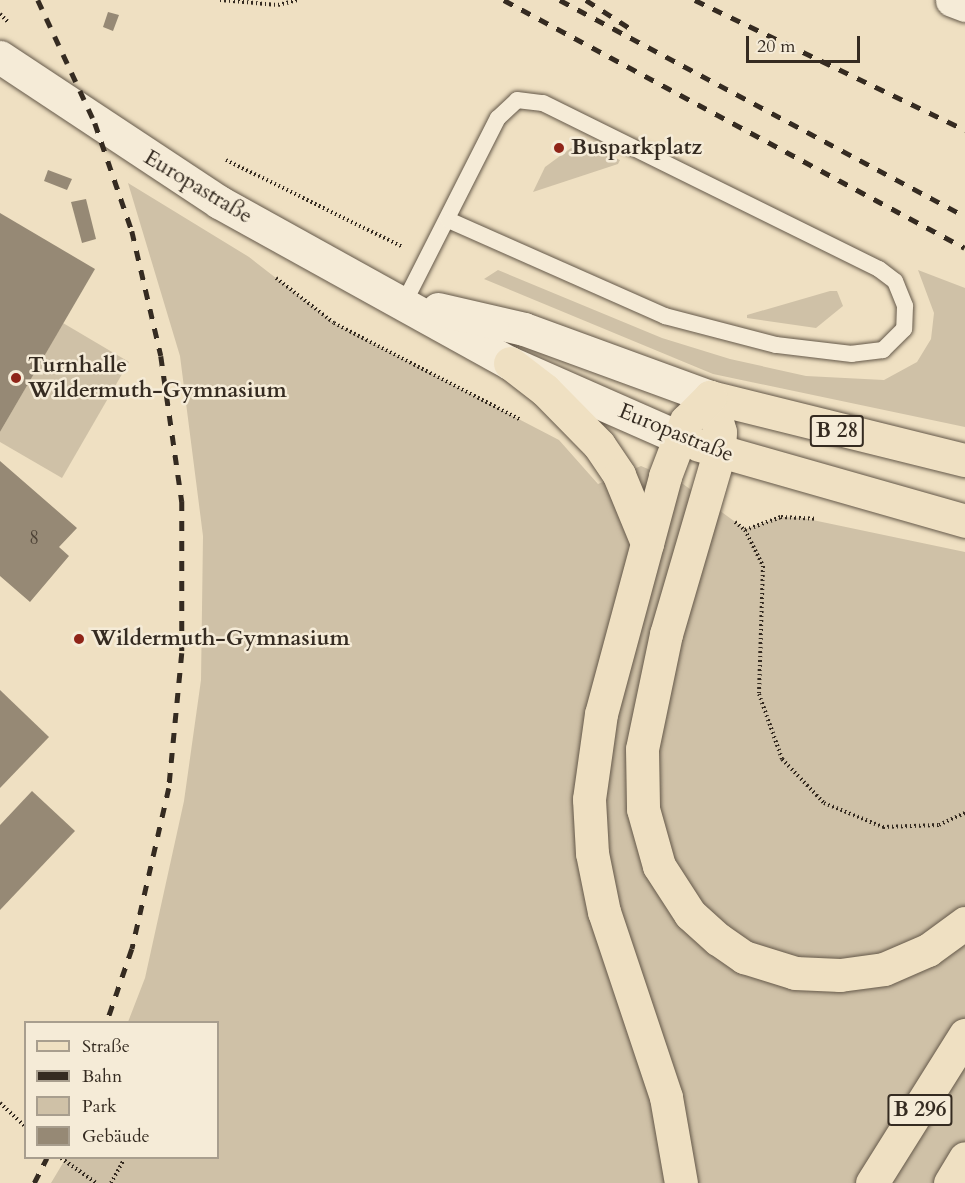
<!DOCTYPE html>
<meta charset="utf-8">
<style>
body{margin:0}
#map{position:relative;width:965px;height:1183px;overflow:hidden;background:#efe0c2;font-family:Cardo,serif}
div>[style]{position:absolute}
.green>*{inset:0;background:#cfc1a7}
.building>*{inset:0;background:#968975}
.path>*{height:4px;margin-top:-2px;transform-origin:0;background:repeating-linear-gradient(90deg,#352b21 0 1.5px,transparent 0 4.5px)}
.roads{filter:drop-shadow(0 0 2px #645849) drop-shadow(0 0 2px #645849)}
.lane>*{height:16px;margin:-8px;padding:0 8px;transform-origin:8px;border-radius:8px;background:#f5ebd7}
.street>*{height:33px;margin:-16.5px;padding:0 16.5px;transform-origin:16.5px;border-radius:16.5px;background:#f5ebd7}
.secondary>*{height:33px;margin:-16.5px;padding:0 16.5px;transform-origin:16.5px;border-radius:16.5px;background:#f5ebd7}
.primary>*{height:33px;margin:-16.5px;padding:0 16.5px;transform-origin:16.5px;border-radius:16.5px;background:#efe0c2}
.rail>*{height:4.5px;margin-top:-2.25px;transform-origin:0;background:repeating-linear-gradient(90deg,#352b21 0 10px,transparent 0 20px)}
.dots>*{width:16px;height:16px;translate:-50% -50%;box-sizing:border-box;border:3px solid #f5ebd7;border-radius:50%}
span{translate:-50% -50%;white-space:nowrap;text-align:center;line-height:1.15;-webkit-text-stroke:5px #f5ebd7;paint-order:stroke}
.number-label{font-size:20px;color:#4d4236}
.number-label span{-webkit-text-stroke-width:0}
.shield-label span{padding:2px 4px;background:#f5ebd7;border:2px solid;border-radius:4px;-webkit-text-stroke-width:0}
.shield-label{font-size:21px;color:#352b21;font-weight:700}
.poi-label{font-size:22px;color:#352b21;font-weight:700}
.left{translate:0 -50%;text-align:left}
.street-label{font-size:22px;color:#352b21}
.legend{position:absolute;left:24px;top:1021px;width:195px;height:138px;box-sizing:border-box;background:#f5ebd7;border:2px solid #a89e8e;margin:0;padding:8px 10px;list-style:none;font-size:18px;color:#352b21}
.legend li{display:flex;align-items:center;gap:12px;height:30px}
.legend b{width:30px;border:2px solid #a89e8e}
.scale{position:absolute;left:746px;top:36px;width:114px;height:27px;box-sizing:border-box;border:3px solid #352b21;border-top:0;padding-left:8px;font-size:18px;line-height:21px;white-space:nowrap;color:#352b21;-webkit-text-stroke:4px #f5ebd7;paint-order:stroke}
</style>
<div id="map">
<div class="green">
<div style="clip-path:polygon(571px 148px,602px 152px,620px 160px,618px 164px,533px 192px,545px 167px)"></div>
<div style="clip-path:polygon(128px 183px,249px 257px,334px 323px,559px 440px,598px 484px,641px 466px,683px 484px,745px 529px,781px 517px,803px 518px,965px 552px,965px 1183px,51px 1183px,66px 1158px,218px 1158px,218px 1022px,128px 1022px,145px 978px,184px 801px,201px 680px,203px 536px,180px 356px)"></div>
<div style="clip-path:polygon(498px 270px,662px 338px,730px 359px,806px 376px,884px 380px,917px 362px,931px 339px,934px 313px,918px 270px,965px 288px,965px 427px,713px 374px,484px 279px)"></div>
<div style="clip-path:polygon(830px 291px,837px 291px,843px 306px,816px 328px,747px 318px,747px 315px)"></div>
<div style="clip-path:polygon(63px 323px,129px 362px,62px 478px,0 442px,0 432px)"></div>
</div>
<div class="building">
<div style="clip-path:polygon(108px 12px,119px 15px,113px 31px,103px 27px)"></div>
<div style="clip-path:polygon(48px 170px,72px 179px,67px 190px,44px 181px)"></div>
<div style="clip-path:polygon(86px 199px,96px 239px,82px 243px,71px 202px)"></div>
<div style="clip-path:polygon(0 213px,95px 269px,0 432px)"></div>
<div style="clip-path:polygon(0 461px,77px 528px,59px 547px,69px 556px,30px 602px,0 576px)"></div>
<div style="clip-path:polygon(0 690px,49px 737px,0 788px)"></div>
<div style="clip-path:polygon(32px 791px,75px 831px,0 910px,0 825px)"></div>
</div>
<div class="path">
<div style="left:220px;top:0;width:58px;rotate:4.9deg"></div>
<div style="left:278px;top:5px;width:21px;rotate:-14deg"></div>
<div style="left:0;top:14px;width:11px;rotate:45deg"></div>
<div style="left:226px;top:160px;width:197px;rotate:26.2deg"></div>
<div style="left:276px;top:278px;width:73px;rotate:37.8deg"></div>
<div style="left:334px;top:323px;width:211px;rotate:27.4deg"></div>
<div style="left:735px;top:522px;width:13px;rotate:39deg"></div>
<div style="left:745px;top:530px;width:38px;rotate:-20deg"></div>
<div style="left:781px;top:517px;width:35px;rotate:3deg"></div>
<div style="left:745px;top:530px;width:40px;rotate:63.4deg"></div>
<div style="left:763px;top:566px;width:128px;rotate:91.8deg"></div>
<div style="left:759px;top:694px;width:69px;rotate:70.5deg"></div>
<div style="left:782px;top:759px;width:61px;rotate:46.3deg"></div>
<div style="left:824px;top:803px;width:64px;rotate:22.1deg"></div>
<div style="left:883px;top:827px;width:56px;rotate:-2deg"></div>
<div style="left:939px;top:825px;width:29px;rotate:-25deg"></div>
<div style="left:0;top:1103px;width:35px;rotate:43deg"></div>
<div style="left:61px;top:1158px;width:43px;rotate:35.5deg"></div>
<div style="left:111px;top:1183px;width:25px;rotate:-61deg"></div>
</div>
<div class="roads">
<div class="lane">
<div style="left:405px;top:301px;width:205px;rotate:-63.1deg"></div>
<div style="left:498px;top:118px;width:26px;rotate:-43deg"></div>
<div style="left:517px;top:100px;width:26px;rotate:7deg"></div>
<div style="left:543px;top:103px;width:375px;rotate:26.3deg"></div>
<div style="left:879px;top:269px;width:20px;rotate:37deg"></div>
<div style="left:895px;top:281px;width:27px;rotate:68deg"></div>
<div style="left:905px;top:306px;width:23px;rotate:92deg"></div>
<div style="left:904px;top:329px;width:30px;rotate:135deg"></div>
<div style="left:883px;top:350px;width:31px;rotate:173deg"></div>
<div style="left:852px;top:354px;width:77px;rotate:-173.2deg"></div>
<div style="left:776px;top:345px;width:115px;rotate:-165.4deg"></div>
<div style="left:665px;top:316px;width:237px;rotate:-156.1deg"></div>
</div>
<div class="street">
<div style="left:952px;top:0;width:14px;rotate:21deg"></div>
</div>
<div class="secondary">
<div style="left:0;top:57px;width:263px;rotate:33.5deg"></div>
<div style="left:219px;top:202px;width:333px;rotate:29deg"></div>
<div style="left:510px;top:363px;width:184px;rotate:23.8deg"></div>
<div style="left:438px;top:309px;width:88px;rotate:13.1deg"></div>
<div style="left:524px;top:329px;width:198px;rotate:20.1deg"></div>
</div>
<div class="primary">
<div style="left:510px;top:363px;width:44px;rotate:37.6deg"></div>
<div style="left:545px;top:390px;width:77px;rotate:45.5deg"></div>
<div style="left:599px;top:445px;width:36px;rotate:56deg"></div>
<div style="left:619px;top:475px;width:74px;rotate:67.6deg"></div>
<div style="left:710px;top:397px;width:36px;rotate:74deg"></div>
<div style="left:720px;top:432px;width:21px;rotate:93deg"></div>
<div style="left:719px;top:453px;width:189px;rotate:106.3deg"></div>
<div style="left:666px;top:634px;width:117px;rotate:101.8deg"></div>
<div style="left:642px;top:749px;width:60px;rotate:89deg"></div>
<div style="left:643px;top:809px;width:59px;rotate:74.3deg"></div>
<div style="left:659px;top:866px;width:57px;rotate:57.1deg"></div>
<div style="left:690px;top:914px;width:38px;rotate:42deg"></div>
<div style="left:718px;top:939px;width:32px;rotate:35deg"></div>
<div style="left:744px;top:957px;width:53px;rotate:17.4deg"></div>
<div style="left:795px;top:973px;width:45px;rotate:2.5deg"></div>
<div style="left:840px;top:975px;width:44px;rotate:-7.8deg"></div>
<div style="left:884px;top:969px;width:48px;rotate:-23.4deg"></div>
<div style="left:928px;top:950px;width:46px;rotate:-36.1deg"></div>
<div style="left:710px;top:397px;width:263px;rotate:13.9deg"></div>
<div style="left:699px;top:445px;width:277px;rotate:15.9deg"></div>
<div style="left:681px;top:1183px;width:87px;rotate:-99.9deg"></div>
<div style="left:666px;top:1097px;width:195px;rotate:-108.5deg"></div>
<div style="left:604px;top:912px;width:60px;rotate:-101.5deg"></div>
<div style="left:592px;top:853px;width:54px;rotate:-93.2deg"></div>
<div style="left:589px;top:799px;width:86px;rotate:-82deg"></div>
<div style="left:601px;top:714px;width:246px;rotate:-74.9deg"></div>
<div style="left:665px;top:476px;width:59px;rotate:-69.1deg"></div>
<div style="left:686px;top:421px;width:34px;rotate:-45deg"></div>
<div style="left:872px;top:1183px;width:175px;rotate:-57.9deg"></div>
<div style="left:950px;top:1183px;width:29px;rotate:-59deg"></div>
</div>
</div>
<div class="rail">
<div style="left:38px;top:0;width:136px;rotate:65.1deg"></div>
<div style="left:95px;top:123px;width:114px;rotate:71.1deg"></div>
<div style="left:132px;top:231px;width:128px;rotate:76.9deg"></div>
<div style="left:161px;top:356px;width:147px;rotate:81.8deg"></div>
<div style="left:182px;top:501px;width:152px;rotate:90deg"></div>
<div style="left:182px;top:653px;width:136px;rotate:95.5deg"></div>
<div style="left:169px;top:788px;width:165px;rotate:102.9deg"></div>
<div style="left:132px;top:949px;width:77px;rotate:108.9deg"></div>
<div style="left:504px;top:0;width:523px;rotate:28.28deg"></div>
<div style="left:560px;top:0;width:459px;rotate:28.1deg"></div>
<div style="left:586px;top:0;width:54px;rotate:32.8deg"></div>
<div style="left:695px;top:0;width:300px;rotate:25.7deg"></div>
<div style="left:34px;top:1183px;width:28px;rotate:-63deg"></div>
</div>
<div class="dots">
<div style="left:559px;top:148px;background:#8f2418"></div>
<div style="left:16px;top:378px;background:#8f2418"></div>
<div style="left:79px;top:639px;background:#8f2418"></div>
</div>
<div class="number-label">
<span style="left:34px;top:537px">8</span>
</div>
<div class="shield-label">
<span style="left:837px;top:431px">B 28</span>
<span style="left:920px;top:1110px">B 296</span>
</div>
<div class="poi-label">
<span class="left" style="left:571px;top:148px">Busparkplatz</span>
<span class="left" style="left:28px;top:378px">Turnhalle<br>Wildermuth-Gymnasium</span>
<span class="left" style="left:91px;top:639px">Wildermuth-Gymnasium</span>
</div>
<div class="street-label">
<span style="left:198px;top:187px;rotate:31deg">Europastraße</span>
<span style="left:676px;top:433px;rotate:22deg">Europastraße</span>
</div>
<ul class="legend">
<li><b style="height:8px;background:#efe0c2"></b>Straße</li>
<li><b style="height:8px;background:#352b21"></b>Bahn</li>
<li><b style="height:16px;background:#cfc1a7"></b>Park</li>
<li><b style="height:16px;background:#968975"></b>Gebäude</li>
</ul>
<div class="scale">20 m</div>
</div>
